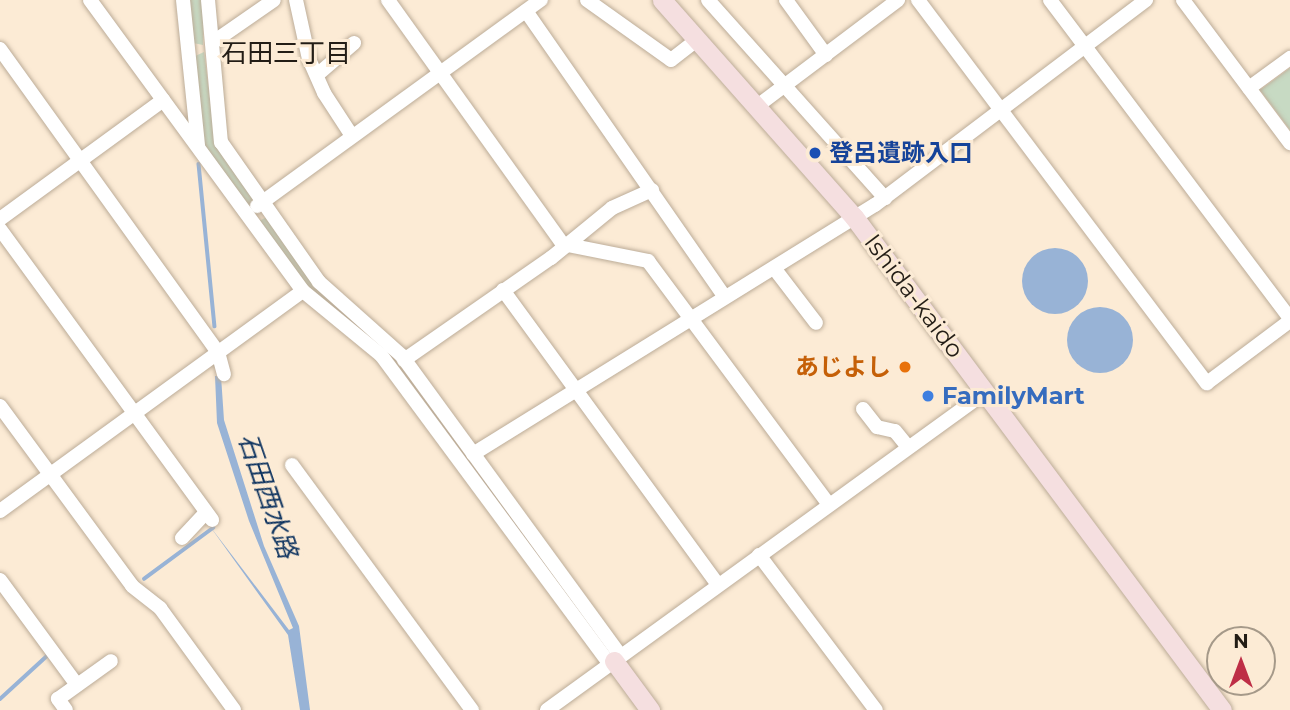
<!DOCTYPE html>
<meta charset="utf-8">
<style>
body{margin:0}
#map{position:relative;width:1290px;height:710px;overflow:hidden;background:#fcebd5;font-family:Montserrat,"Noto Sans JP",sans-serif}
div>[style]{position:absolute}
.green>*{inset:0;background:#c7dac3}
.water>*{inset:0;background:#98b3d6}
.round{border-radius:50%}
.stream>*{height:3.5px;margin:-1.75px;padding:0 1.75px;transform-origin:1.75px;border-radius:1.75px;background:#98b3d6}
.roads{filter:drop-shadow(0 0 2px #bcac98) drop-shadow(0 0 2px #bcac98)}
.street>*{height:14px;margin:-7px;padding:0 7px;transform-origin:7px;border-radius:7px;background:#fff}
.secondary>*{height:19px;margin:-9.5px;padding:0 9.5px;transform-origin:9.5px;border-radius:9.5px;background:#f5dfe0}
.dots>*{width:19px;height:19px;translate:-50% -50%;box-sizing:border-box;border:4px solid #fcebd5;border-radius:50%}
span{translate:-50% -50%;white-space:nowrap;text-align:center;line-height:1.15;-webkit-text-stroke:6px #fcebd5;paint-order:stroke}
.transit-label{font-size:24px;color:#164399;font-weight:700}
.left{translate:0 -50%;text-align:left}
.street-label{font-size:24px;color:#231d16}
.food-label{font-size:24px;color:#c56008;font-weight:700}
.right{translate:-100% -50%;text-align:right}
.shop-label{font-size:24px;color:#366cbe;font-weight:700}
.neighbourhood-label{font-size:26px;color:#231d16}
.water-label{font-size:26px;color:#0f3460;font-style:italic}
.north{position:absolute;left:1206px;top:626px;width:70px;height:70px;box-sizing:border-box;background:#fcebd5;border:2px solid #a59989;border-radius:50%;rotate:0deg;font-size:19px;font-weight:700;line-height:28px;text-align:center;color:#231d16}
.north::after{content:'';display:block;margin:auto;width:24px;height:32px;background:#be2e46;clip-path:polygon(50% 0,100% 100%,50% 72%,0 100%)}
</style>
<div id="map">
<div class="green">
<div style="clip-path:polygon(188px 0,204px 0,203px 45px,193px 43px)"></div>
<div style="clip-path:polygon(204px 52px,216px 145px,255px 201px,249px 208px,202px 146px,193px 57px)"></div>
<div style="clip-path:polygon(1290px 68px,1290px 130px,1260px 90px)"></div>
<div style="clip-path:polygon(265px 218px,269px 219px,387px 350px,310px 294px,259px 221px)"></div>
</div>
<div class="water">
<div class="round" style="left:1022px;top:248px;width:66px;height:66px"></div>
<div class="round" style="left:1067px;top:307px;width:66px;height:66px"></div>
<div style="clip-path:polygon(215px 376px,221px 376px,224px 420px,264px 546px,299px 626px,310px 710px,300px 710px,288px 635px,209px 525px,289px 630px,293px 628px,249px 521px,217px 423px)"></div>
</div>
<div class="stream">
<div style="left:199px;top:164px;width:163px;rotate:84.4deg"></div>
<div style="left:144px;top:579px;width:86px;rotate:-36.5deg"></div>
<div style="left:0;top:699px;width:65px;rotate:-42.5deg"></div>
</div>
<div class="roads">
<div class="street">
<div style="left:90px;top:0;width:361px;rotate:53.8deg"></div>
<div style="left:303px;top:291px;width:101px;rotate:39.4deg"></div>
<div style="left:381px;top:355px;width:385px;rotate:53.5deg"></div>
<div style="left:183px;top:0;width:147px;rotate:84.1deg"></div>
<div style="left:208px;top:0;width:143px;rotate:84.8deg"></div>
<div style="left:221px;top:142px;width:171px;rotate:55deg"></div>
<div style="left:319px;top:282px;width:111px;rotate:41.7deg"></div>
<div style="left:402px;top:356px;width:371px;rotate:53.9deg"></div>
<div style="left:296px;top:0;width:60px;rotate:77.6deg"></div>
<div style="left:309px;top:59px;width:37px;rotate:66deg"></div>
<div style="left:324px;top:93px;width:51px;rotate:56.9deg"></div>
<div style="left:388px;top:0;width:300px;rotate:54.4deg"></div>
<div style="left:563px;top:244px;width:87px;rotate:11.3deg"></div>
<div style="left:648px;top:261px;width:302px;rotate:53.4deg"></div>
<div style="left:587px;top:0;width:103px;rotate:35.5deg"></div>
<div style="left:671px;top:60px;width:33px;rotate:-38deg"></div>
<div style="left:708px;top:0;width:266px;rotate:48.2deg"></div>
<div style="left:786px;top:0;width:68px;rotate:54deg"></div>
<div style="left:918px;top:0;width:480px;rotate:53deg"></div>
<div style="left:1207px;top:383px;width:104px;rotate:-36.8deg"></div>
<div style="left:1050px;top:0;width:399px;rotate:53deg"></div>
<div style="left:1183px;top:0;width:179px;rotate:53.2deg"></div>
<div style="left:526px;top:11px;width:348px;rotate:55.2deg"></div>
<div style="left:212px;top:43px;width:75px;rotate:-34.7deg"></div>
<div style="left:0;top:49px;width:373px;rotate:54.3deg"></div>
<div style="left:218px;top:352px;width:23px;rotate:75deg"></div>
<div style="left:317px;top:75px;width:49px;rotate:-40.9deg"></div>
<div style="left:1249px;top:88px;width:51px;rotate:-36.2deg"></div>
<div style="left:756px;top:107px;width:178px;rotate:-37deg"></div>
<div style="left:257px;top:206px;width:351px;rotate:-36deg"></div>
<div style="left:0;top:219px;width:202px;rotate:-36.1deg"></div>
<div style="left:0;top:229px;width:360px;rotate:53.9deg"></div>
<div style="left:774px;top:268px;width:69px;rotate:52.6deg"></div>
<div style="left:503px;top:290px;width:365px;rotate:53.9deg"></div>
<div style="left:404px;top:360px;width:179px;rotate:-34.8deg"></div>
<div style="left:551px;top:258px;width:79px;rotate:-39.3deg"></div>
<div style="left:612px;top:208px;width:44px;rotate:-24.2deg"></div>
<div style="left:0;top:406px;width:223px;rotate:53.7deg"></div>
<div style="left:132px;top:586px;width:36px;rotate:38deg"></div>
<div style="left:160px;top:608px;width:126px;rotate:54deg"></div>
<div style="left:863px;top:409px;width:23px;rotate:52deg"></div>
<div style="left:877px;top:427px;width:18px;rotate:13deg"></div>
<div style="left:895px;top:431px;width:19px;rotate:51deg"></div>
<div style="left:473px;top:454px;width:473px;rotate:-31.8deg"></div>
<div style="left:875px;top:205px;width:340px;rotate:-37.1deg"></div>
<div style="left:292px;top:465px;width:304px;rotate:53.7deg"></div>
<div style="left:0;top:511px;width:374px;rotate:-36deg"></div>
<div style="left:182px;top:538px;width:35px;rotate:-47deg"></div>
<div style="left:759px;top:555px;width:194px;rotate:53deg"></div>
<div style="left:0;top:580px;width:130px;rotate:53.7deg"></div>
<div style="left:66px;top:710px;width:14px;rotate:-126deg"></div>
<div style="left:58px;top:699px;width:65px;rotate:-35.6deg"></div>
<div style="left:547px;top:710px;width:543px;rotate:-35.94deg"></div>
</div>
<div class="secondary">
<div style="left:662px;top:0;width:290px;rotate:48.5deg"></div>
<div style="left:854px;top:217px;width:615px;rotate:53.26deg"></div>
<div style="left:614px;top:661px;width:61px;rotate:53.7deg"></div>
</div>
</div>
<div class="dots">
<div style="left:815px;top:153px;background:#1a4fb4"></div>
<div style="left:905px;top:367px;background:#e8710a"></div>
<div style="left:928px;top:396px;background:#3f7fe0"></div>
</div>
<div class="transit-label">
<span class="left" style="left:829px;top:153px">登呂遺跡入口</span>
</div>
<div class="street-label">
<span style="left:914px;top:296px;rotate:53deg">Ishida-kaido</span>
</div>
<div class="food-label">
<span class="right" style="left:891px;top:367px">あじよし</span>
</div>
<div class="shop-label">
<span class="left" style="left:942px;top:396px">FamilyMart</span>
</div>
<div class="neighbourhood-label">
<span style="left:286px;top:54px">石田三丁目</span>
</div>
<div class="water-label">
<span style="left:267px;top:496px;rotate:71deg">石田西水路</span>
</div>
<div class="north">N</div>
</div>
